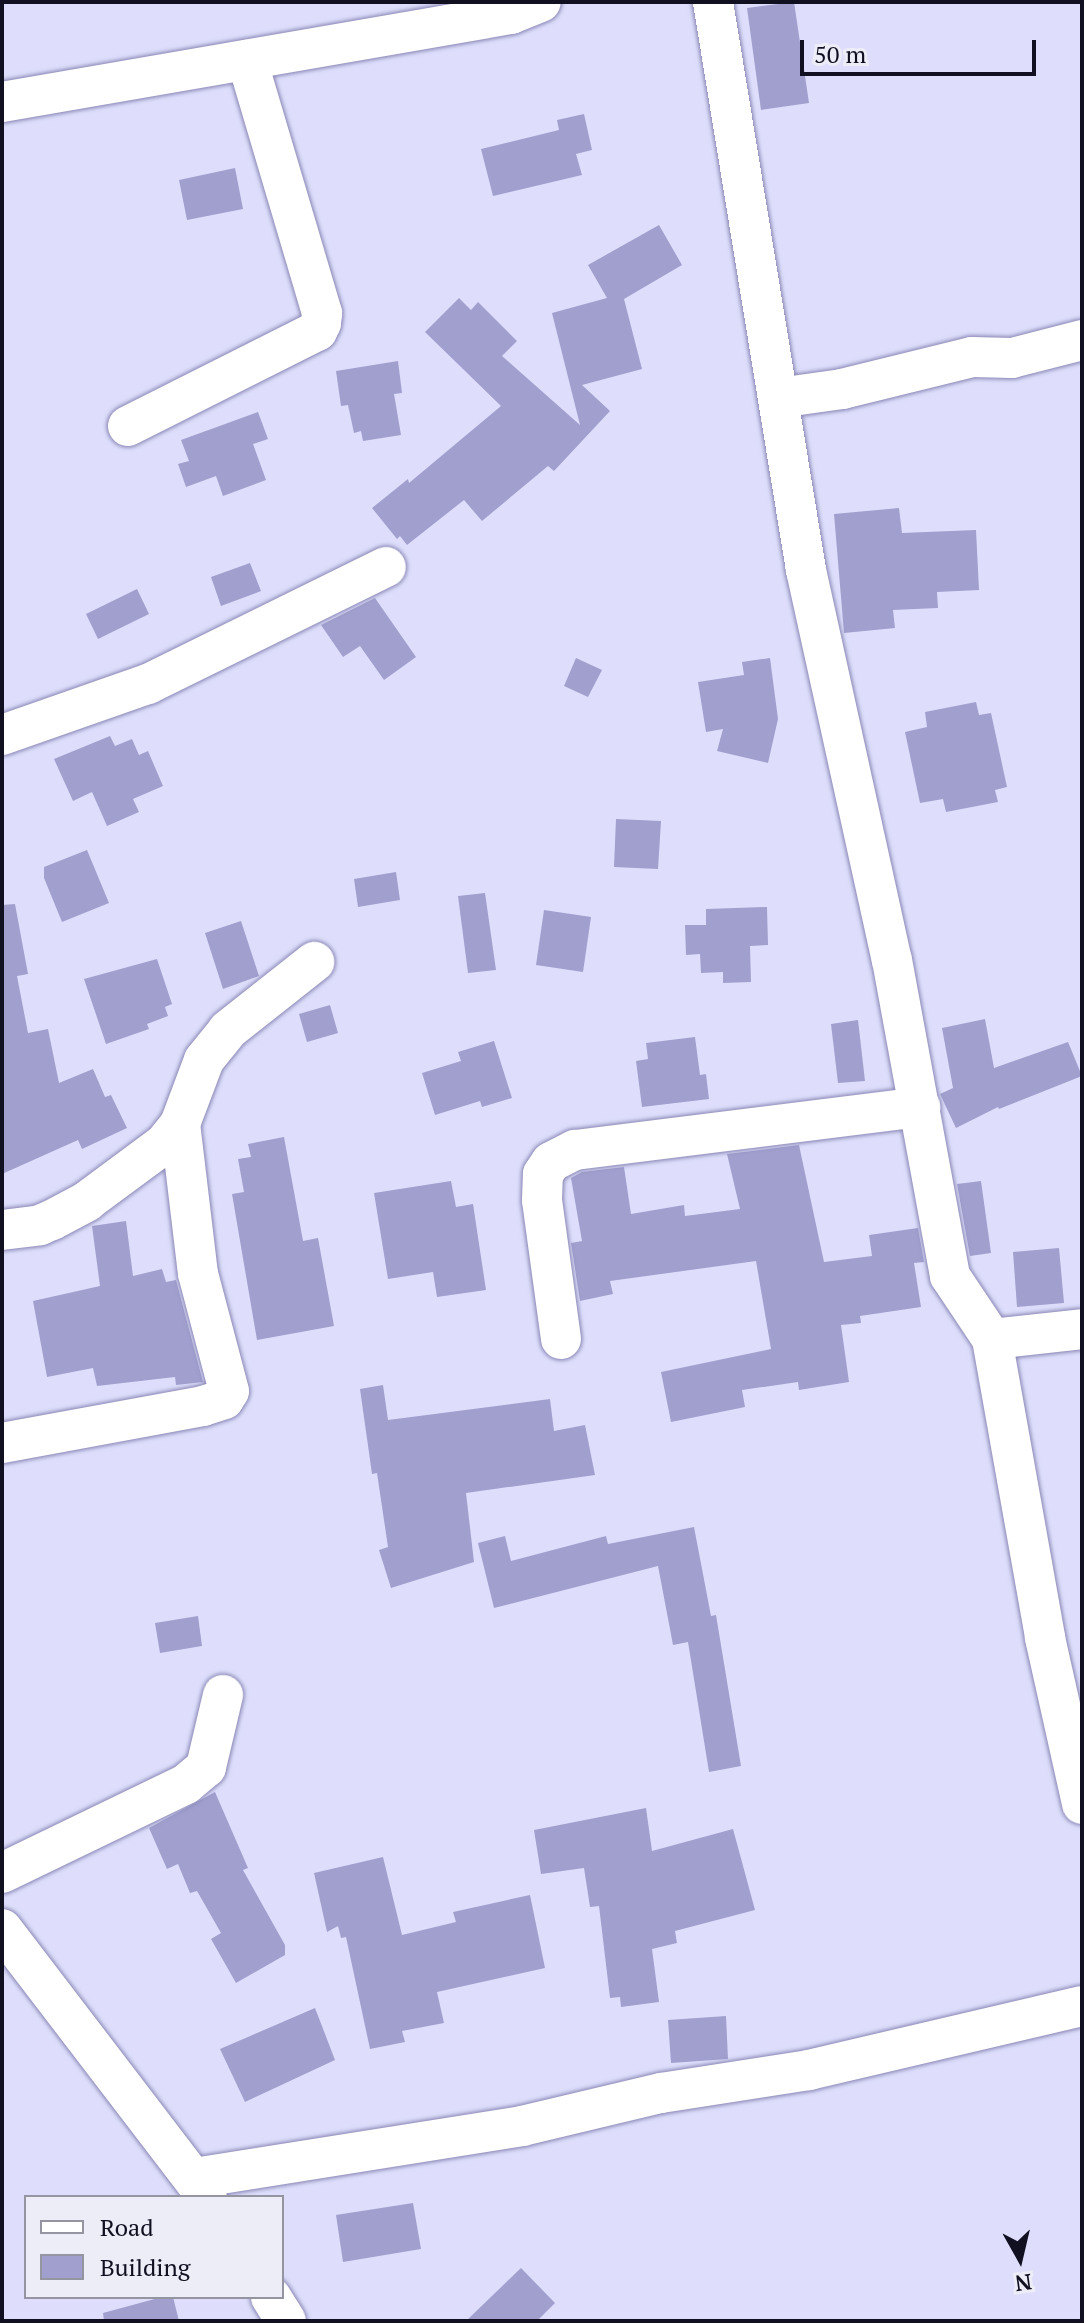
<!DOCTYPE html>
<style>
body{margin:0}
#map{position:relative;width:1084px;height:2323px;overflow:hidden;background:#dedefc;font-family:"PT Serif",serif}
div>[style]{position:absolute}
.building>*{inset:0;background:#a09fce}
.roads{filter:drop-shadow(0 0 2px #8987b5) drop-shadow(0 0 2px #8987b5)}
.minor>*{height:40px;margin:-20px;padding:0 20px;transform-origin:20px;border-radius:20px;background:#fff}
span{translate:-50% -50%;white-space:nowrap;text-align:center;line-height:1.15;-webkit-text-stroke:7px #ededf7;paint-order:stroke}
.frame{position:absolute;inset:0;border:4px solid #111021;pointer-events:none}
.legend{position:absolute;left:24px;top:2195px;width:260px;height:104px;box-sizing:border-box;background:#ededf7;border:2px solid #9595a1;margin:0;padding:10px 14px;list-style:none;font-size:24px;color:#111021}
.legend li{display:flex;align-items:center;gap:16px;height:40px}
.legend b{width:40px;border:2px solid #9595a1}
.north{position:absolute;left:980px;top:2219px;width:80px;height:80px;-webkit-text-stroke:6px #ededf7;paint-order:stroke;rotate:172deg;font-size:22px;font-weight:700;line-height:32px;text-align:center;color:#111021}
.north::after{content:'';display:block;margin:auto;width:28px;height:36px;background:#111021;clip-path:polygon(50% 0,100% 100%,50% 72%,0 100%)}
.scale{position:absolute;left:800px;top:40px;width:236px;height:36px;box-sizing:border-box;border:4px solid #111021;border-top:0;padding-left:10px;font-size:24px;line-height:28px;white-space:nowrap;color:#111021;-webkit-text-stroke:6px #ededf7;paint-order:stroke}
</style>
<div id="map">
<div class="building">
<div style="clip-path:polygon(794px 2px,809px 103px,761px 110px,747px 8px)"></div>
<div style="clip-path:polygon(584px 114px,592px 150px,576px 154px,582px 175px,493px 196px,481px 149px,559px 130px,557px 120px)"></div>
<div style="clip-path:polygon(235px 168px,243px 209px,187px 220px,179px 180px)"></div>
<div style="clip-path:polygon(659px 225px,682px 265px,624px 299px,642px 369px,582px 385px,610px 411px,554px 471px,548px 466px,482px 521px,464px 500px,407px 545px,400px 536px,397px 539px,372px 508px,408px 479px,409px 483px,501px 406px,425px 332px,459px 298px,471px 310px,478px 302px,517px 341px,502px 356px,580px 425px,552px 313px,607px 298px,588px 265px)"></div>
<div style="clip-path:polygon(398px 361px,402px 393px,394px 394px,401px 435px,363px 441px,361px 431px,354px 433px,348px 405px,341px 406px,336px 371px)"></div>
<div style="clip-path:polygon(258px 412px,268px 439px,253px 444px,266px 480px,223px 496px,216px 476px,186px 487px,178px 464px,189px 461px,181px 440px)"></div>
<div style="clip-path:polygon(899px 508px,902px 533px,976px 530px,979px 590px,937px 592px,938px 608px,893px 610px,895px 628px,844px 633px,834px 514px)"></div>
<div style="clip-path:polygon(250px 563px,261px 591px,221px 606px,211px 577px)"></div>
<div style="clip-path:polygon(137px 589px,149px 614px,98px 639px,86px 614px)"></div>
<div style="clip-path:polygon(375px 598px,416px 657px,384px 680px,360px 646px,343px 657px,321px 625px)"></div>
<div style="clip-path:polygon(576px 658px,602px 670px,588px 697px,564px 686px)"></div>
<div style="clip-path:polygon(770px 658px,778px 719px,768px 763px,717px 751px,723px 729px,706px 732px,698px 682px,744px 675px,742px 662px)"></div>
<div style="clip-path:polygon(976px 702px,979px 715px,991px 713px,1007px 787px,995px 790px,998px 802px,946px 812px,943px 799px,920px 803px,905px 732px,927px 727px,925px 712px)"></div>
<div style="clip-path:polygon(110px 736px,115px 746px,132px 739px,139px 755px,148px 751px,163px 786px,133px 799px,139px 812px,107px 826px,92px 792px,73px 801px,54px 759px)"></div>
<div style="clip-path:polygon(616px 819px,661px 821px,658px 869px,614px 867px)"></div>
<div style="clip-path:polygon(87px 850px,109px 903px,62px 922px,44px 878px,44px 867px)"></div>
<div style="clip-path:polygon(396px 872px,400px 900px,358px 907px,354px 879px)"></div>
<div style="clip-path:polygon(485px 893px,496px 970px,468px 973px,458px 896px)"></div>
<div style="clip-path:polygon(15px 904px,28px 974px,17px 976px,28px 1033px,48px 1029px,59px 1083px,93px 1069px,105px 1097px,111px 1095px,127px 1128px,82px 1149px,78px 1140px,2px 1174px,2px 905px)"></div>
<div style="clip-path:polygon(767px 907px,768px 945px,750px 946px,751px 982px,723px 983px,723px 972px,701px 973px,700px 954px,686px 955px,685px 925px,706px 925px,706px 909px)"></div>
<div style="clip-path:polygon(544px 910px,591px 917px,583px 972px,536px 965px)"></div>
<div style="clip-path:polygon(241px 921px,259px 976px,223px 989px,205px 933px)"></div>
<div style="clip-path:polygon(157px 959px,172px 1004px,165px 1007px,168px 1016px,147px 1024px,149px 1029px,106px 1044px,84px 979px)"></div>
<div style="clip-path:polygon(330px 1005px,338px 1033px,307px 1042px,299px 1014px)"></div>
<div style="clip-path:polygon(985px 1019px,994px 1068px,1068px 1042px,1082px 1076px,999px 1109px,998px 1107px,956px 1128px,940px 1094px,953px 1088px,942px 1028px)"></div>
<div style="clip-path:polygon(858px 1020px,865px 1081px,838px 1083px,831px 1024px)"></div>
<div style="clip-path:polygon(695px 1037px,700px 1075px,706px 1074px,709px 1099px,642px 1107px,636px 1061px,648px 1059px,646px 1043px)"></div>
<div style="clip-path:polygon(494px 1041px,512px 1098px,482px 1107px,480px 1101px,435px 1115px,422px 1073px,461px 1061px,458px 1052px)"></div>
<div style="clip-path:polygon(284px 1137px,303px 1241px,318px 1238px,334px 1326px,257px 1340px,232px 1194px,244px 1192px,238px 1159px,251px 1157px,248px 1144px)"></div>
<div style="clip-path:polygon(799px 1145px,824px 1262px,872px 1256px,869px 1235px,918px 1228px,924px 1262px,914px 1263px,921px 1307px,860px 1316px,861px 1323px,841px 1325px,849px 1382px,799px 1390px,798px 1382px,742px 1390px,745px 1407px,671px 1422px,661px 1372px,771px 1349px,756px 1261px,610px 1281px,613px 1294px,580px 1301px,571px 1243px,582px 1241px,571px 1178px,582px 1172px,624px 1167px,631px 1214px,684px 1205px,685px 1216px,740px 1209px,727px 1154px)"></div>
<div style="clip-path:polygon(451px 1181px,456px 1207px,473px 1204px,486px 1290px,437px 1297px,433px 1272px,388px 1279px,374px 1193px)"></div>
<div style="clip-path:polygon(981px 1181px,991px 1253px,970px 1256px,957px 1184px)"></div>
<div style="clip-path:polygon(126px 1221px,133px 1276px,162px 1269px,166px 1282px,176px 1280px,203px 1382px,176px 1385px,175px 1377px,97px 1386px,93px 1368px,47px 1377px,33px 1301px,100px 1286px,92px 1226px)"></div>
<div style="clip-path:polygon(1059px 1248px,1064px 1303px,1017px 1307px,1013px 1252px)"></div>
<div style="clip-path:polygon(383px 1385px,388px 1420px,550px 1399px,554px 1431px,585px 1425px,595px 1475px,466px 1493px,474px 1562px,391px 1588px,379px 1550px,388px 1547px,377px 1473px,372px 1474px,360px 1389px)"></div>
<div style="clip-path:polygon(694px 1527px,711px 1616px,716px 1615px,741px 1766px,709px 1772px,688px 1642px,673px 1645px,658px 1566px,494px 1608px,478px 1543px,505px 1536px,511px 1561px,606px 1536px,608px 1544px)"></div>
<div style="clip-path:polygon(198px 1616px,202px 1646px,160px 1653px,155px 1623px)"></div>
<div style="clip-path:polygon(215px 1792px,248px 1868px,243px 1870px,285px 1945px,285px 1955px,236px 1983px,211px 1939px,221px 1933px,197px 1891px,190px 1893px,178px 1864px,167px 1869px,149px 1828px)"></div>
<div style="clip-path:polygon(646px 1808px,652px 1851px,733px 1829px,755px 1910px,675px 1931px,677px 1943px,652px 1949px,659px 2002px,621px 2007px,620px 1997px,610px 1998px,599px 1906px,590px 1907px,584px 1868px,541px 1874px,534px 1830px)"></div>
<div style="clip-path:polygon(383px 1857px,402px 1935px,456px 1922px,453px 1912px,530px 1895px,545px 1968px,437px 1992px,444px 2023px,402px 2031px,405px 2042px,370px 2049px,346px 1937px,341px 1938px,338px 1926px,327px 1932px,314px 1873px)"></div>
<div style="clip-path:polygon(315px 2008px,335px 2060px,245px 2102px,220px 2049px)"></div>
<div style="clip-path:polygon(726px 2016px,728px 2059px,671px 2063px,668px 2020px)"></div>
<div style="clip-path:polygon(413px 2203px,421px 2249px,343px 2262px,336px 2215px)"></div>
<div style="clip-path:polygon(521px 2268px,555px 2303px,537px 2321px,466px 2321px)"></div>
<div style="clip-path:polygon(162px 2297px,173px 2297px,179px 2321px,104px 2321px,103px 2313px)"></div>
</div>
<div class="roads">
<div class="minor">
<div style="left:713px;top:2px;width:576px;rotate:80.7deg"></div>
<div style="left:806px;top:570px;width:399px;rotate:77.6deg"></div>
<div style="left:892px;top:960px;width:321px;rotate:79.6deg"></div>
<div style="left:950px;top:1276px;width:76px;rotate:56.3deg"></div>
<div style="left:992px;top:1339px;width:91px;rotate:-6.3deg"></div>
<div style="left:2px;top:102px;width:517px;rotate:-9.81deg"></div>
<div style="left:511px;top:14px;width:32px;rotate:-22deg"></div>
<div style="left:778px;top:398px;width:65px;rotate:-8deg"></div>
<div style="left:842px;top:389px;width:134px;rotate:-13.8deg"></div>
<div style="left:972px;top:357px;width:40px;rotate:1.4deg"></div>
<div style="left:1012px;top:358px;width:72px;rotate:-14.4deg"></div>
<div style="left:128px;top:426px;width:212px;rotate:-26.7deg"></div>
<div style="left:317px;top:331px;width:9px;rotate:-63deg"></div>
<div style="left:321px;top:323px;width:10px;rotate:-84deg"></div>
<div style="left:322px;top:313px;width:264px;rotate:-106.5deg"></div>
<div style="left:2px;top:735px;width:155px;rotate:-19.3deg"></div>
<div style="left:148px;top:684px;width:265px;rotate:-26.2deg"></div>
<div style="left:2px;top:1230px;width:38px;rotate:-7deg"></div>
<div style="left:40px;top:1225px;width:13px;rotate:-23deg"></div>
<div style="left:52px;top:1220px;width:40px;rotate:-28deg"></div>
<div style="left:87px;top:1201px;width:96px;rotate:-36.5deg"></div>
<div style="left:164px;top:1144px;width:26px;rotate:-51deg"></div>
<div style="left:180px;top:1124px;width:68px;rotate:-69.4deg"></div>
<div style="left:204px;top:1060px;width:38px;rotate:-51deg"></div>
<div style="left:228px;top:1030px;width:110px;rotate:-38.3deg"></div>
<div style="left:561px;top:1339px;width:140px;rotate:-97.8deg"></div>
<div style="left:542px;top:1200px;width:26px;rotate:-88deg"></div>
<div style="left:543px;top:1174px;width:14px;rotate:-56deg"></div>
<div style="left:551px;top:1162px;width:27px;rotate:-27deg"></div>
<div style="left:575px;top:1150px;width:348px;rotate:-7.1deg"></div>
<div style="left:992px;top:1339px;width:304px;rotate:79.9deg"></div>
<div style="left:1045px;top:1638px;width:170px;rotate:77.4deg"></div>
<div style="left:2px;top:1443px;width:204px;rotate:-10.4deg"></div>
<div style="left:203px;top:1406px;width:22px;rotate:-18deg"></div>
<div style="left:224px;top:1399px;width:9px;rotate:-58deg"></div>
<div style="left:229px;top:1391px;width:121px;rotate:-104.8deg"></div>
<div style="left:198px;top:1274px;width:151px;rotate:-96.8deg"></div>
<div style="left:2px;top:1873px;width:204px;rotate:-25.8deg"></div>
<div style="left:186px;top:1784px;width:26px;rotate:-40deg"></div>
<div style="left:206px;top:1767px;width:74px;rotate:-76.7deg"></div>
<div style="left:2px;top:1929px;width:337px;rotate:52.6deg"></div>
<div style="left:195px;top:2178px;width:331px;rotate:-9deg"></div>
<div style="left:522px;top:2126px;width:143px;rotate:-13.4deg"></div>
<div style="left:661px;top:2093px;width:150px;rotate:-8.8deg"></div>
<div style="left:809px;top:2070px;width:280px;rotate:-13.2deg"></div>
<div style="left:271px;top:2297px;width:28px;rotate:58deg"></div>
</div>
</div>
<div class="frame"></div>
<ul class="legend">
<li><b style="height:10px;background:#fff"></b>Road</li>
<li><b style="height:22px;background:#a09fce"></b>Building</li>
</ul>
<div class="north">N</div>
<div class="scale">50 m</div>
</div>
